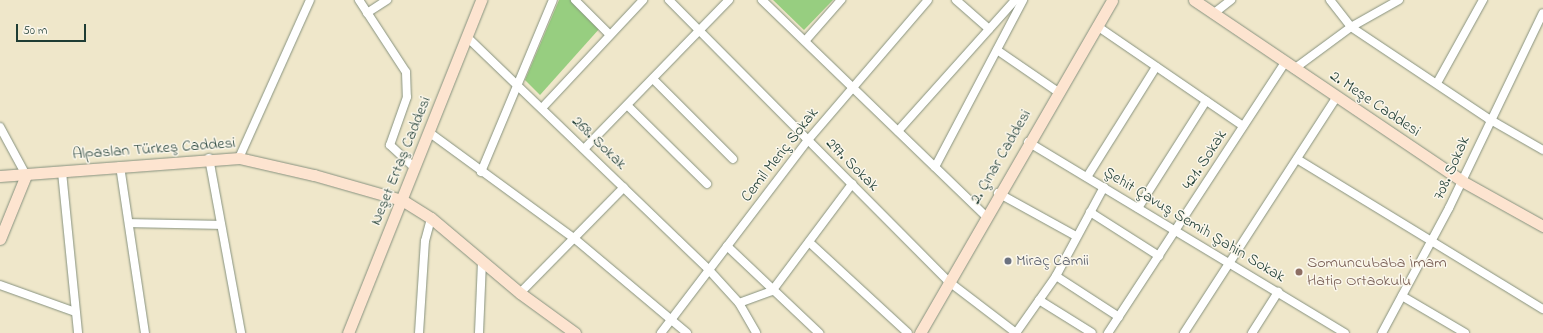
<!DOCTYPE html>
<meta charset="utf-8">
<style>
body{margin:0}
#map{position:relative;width:1543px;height:333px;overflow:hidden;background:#efe7ca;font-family:"Indie Flower",sans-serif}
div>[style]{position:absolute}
.green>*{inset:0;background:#97ce80}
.roads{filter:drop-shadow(0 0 1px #87927f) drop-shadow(0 0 1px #87927f)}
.street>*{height:8px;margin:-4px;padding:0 4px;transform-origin:4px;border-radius:4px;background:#fff}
.secondary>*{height:11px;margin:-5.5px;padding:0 5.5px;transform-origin:5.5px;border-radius:5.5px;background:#fde4d0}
.dots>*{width:11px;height:11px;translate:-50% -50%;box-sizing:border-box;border:2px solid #fbf7ec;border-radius:50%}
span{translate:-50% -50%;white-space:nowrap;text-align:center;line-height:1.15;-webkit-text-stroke:3px #fbf7ec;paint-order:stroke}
.street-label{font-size:16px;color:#1f3d34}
.worship-label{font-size:16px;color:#5b616d}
.left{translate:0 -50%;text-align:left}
.education-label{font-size:16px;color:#785e54}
.scale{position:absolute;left:16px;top:24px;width:70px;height:18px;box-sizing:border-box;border:2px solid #1f3d34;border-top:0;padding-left:5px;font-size:12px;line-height:14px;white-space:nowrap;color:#1f3d34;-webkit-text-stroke:3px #fbf7ec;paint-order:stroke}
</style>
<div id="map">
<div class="green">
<div style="clip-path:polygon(559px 0,572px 0,600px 28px,540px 95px,525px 80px)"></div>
<div style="clip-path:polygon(773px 0,833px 0,804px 30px)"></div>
</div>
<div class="roads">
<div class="street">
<div style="left:359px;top:0;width:86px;rotate:56.9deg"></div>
<div style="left:406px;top:72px;width:25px;rotate:88deg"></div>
<div style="left:407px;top:97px;width:51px;rotate:109.5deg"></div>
<div style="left:390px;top:145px;width:34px;rotate:43deg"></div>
<div style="left:575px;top:0;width:49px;rotate:45deg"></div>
<div style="left:669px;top:0;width:396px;rotate:45.2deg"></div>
<div style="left:948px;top:281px;width:86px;rotate:37.4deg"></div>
<div style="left:762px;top:0;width:310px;rotate:44deg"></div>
<div style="left:956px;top:0;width:44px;rotate:41.3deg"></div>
<div style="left:1330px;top:0;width:34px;rotate:52deg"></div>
<div style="left:1351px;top:27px;width:166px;rotate:33.7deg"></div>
<div style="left:1489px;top:119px;width:62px;rotate:29.9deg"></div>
<div style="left:367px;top:13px;width:24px;rotate:-33deg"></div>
<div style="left:1213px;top:14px;width:23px;rotate:-38deg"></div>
<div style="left:1097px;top:26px;width:177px;rotate:34.4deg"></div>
<div style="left:467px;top:37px;width:336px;rotate:43.9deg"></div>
<div style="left:709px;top:270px;width:45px;rotate:47.7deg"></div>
<div style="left:739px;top:303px;width:34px;rotate:60deg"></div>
<div style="left:805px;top:41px;width:55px;rotate:-48.7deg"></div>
<div style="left:997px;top:50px;width:74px;rotate:34.5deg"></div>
<div style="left:1294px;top:69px;width:71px;rotate:-36.4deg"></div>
<div style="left:1351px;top:27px;width:55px;rotate:-29.4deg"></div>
<div style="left:653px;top:79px;width:113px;rotate:45deg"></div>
<div style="left:1437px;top:83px;width:95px;rotate:-61deg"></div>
<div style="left:628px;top:106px;width:111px;rotate:44.6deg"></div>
<div style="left:542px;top:108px;width:148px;rotate:-46.9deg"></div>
<div style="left:0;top:127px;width:55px;rotate:61.6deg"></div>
<div style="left:898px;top:131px;width:176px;rotate:-48.2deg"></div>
<div style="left:430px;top:133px;width:180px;rotate:36.2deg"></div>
<div style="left:575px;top:239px;width:146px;rotate:40deg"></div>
<div style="left:1028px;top:142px;width:370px;rotate:31.1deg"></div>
<div style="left:584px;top:149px;width:208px;rotate:-45.8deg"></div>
<div style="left:209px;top:158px;width:178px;rotate:79.6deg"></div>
<div style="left:239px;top:158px;width:173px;rotate:-65.8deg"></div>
<div style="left:1297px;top:159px;width:288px;rotate:31.4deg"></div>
<div style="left:120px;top:166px;width:169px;rotate:81.5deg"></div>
<div style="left:935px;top:167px;width:189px;rotate:-62.2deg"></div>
<div style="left:62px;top:172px;width:162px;rotate:84.3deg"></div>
<div style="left:481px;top:172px;width:186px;rotate:-67.3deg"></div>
<div style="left:1087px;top:177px;width:130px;rotate:-57.9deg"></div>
<div style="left:998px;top:193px;width:89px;rotate:28.9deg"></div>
<div style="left:1138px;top:208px;width:127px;rotate:-57.6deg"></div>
<div style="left:1090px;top:212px;width:82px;rotate:32.5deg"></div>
<div style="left:129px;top:223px;width:92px;rotate:1.2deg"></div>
<div style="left:809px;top:242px;width:134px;rotate:42.6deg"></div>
<div style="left:727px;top:246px;width:127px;rotate:43.4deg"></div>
<div style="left:1056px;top:276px;width:75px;rotate:33.1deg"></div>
<div style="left:0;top:285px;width:80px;rotate:19.8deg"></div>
<div style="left:520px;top:293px;width:148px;rotate:-45.5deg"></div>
<div style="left:1402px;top:296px;width:73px;rotate:30.4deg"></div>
<div style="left:1039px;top:300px;width:62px;rotate:31.9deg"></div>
<div style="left:739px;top:303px;width:35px;rotate:-20deg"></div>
<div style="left:772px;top:291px;width:134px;rotate:-53.2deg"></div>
<div style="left:419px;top:333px;width:92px;rotate:-86.3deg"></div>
<div style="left:425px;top:241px;width:24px;rotate:-75deg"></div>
<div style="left:479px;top:333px;width:71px;rotate:-87.6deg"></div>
<div style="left:661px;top:333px;width:243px;rotate:-52.7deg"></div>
<div style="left:808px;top:140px;width:184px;rotate:-49.4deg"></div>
<div style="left:1016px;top:333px;width:70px;rotate:-54.9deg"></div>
<div style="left:1056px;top:276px;width:101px;rotate:-61.7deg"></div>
<div style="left:1108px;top:333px;width:323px;rotate:-56.8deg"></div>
<div style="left:1184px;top:333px;width:280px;rotate:-57.1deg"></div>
<div style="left:1252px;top:333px;width:49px;rotate:-57.6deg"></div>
<div style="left:1382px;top:333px;width:142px;rotate:-61.8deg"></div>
<div style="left:1449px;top:208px;width:216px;rotate:-64.3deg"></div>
</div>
<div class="secondary">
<div style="left:1194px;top:0;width:323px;rotate:34deg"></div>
<div style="left:1462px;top:181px;width:93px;rotate:29.1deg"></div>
<div style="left:0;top:176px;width:240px;rotate:-4.3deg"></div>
<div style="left:239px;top:158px;width:77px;rotate:12.8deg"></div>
<div style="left:314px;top:175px;width:91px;rotate:15.9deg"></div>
<div style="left:402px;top:200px;width:34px;rotate:32deg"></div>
<div style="left:431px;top:218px;width:116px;rotate:40.1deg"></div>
<div style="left:520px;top:293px;width:68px;rotate:36deg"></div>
<div style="left:0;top:239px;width:69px;rotate:-67.9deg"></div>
<div style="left:348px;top:333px;width:359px;rotate:-68.2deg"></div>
<div style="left:920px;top:333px;width:384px;rotate:-60deg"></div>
</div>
</div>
<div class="dots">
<div style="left:1008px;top:261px;background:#6b7280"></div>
<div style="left:1299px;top:272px;background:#8d6e63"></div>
</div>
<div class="street-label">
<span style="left:1375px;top:104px;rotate:34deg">2. Meşe Caddesi</span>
<span style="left:599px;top:143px;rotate:44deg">268. Sokak</span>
<span style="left:154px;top:149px;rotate:-4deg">Alpaslan Türkeş Caddesi</span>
<span style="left:780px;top:155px;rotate:-52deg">Cemil Meriç Sokak</span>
<span style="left:1001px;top:157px;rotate:-60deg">2. Çınar Caddesi</span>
<span style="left:1205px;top:160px;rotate:-57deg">421. Sokak</span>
<span style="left:401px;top:161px;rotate:-68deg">Neşet Ertaş Caddesi</span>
<span style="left:852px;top:165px;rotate:45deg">297. Sokak</span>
<span style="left:1452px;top:168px;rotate:-66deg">708. Sokak</span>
<span style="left:1194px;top:225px;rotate:31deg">Şehit Çavuş Semih Şahin Sokak</span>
</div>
<div class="worship-label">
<span class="left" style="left:1016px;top:261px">Miraç Camii</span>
</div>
<div class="education-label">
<span class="left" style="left:1307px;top:272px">Somuncubaba İmam<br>Hatip Ortaokulu</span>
</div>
<div class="scale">50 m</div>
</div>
